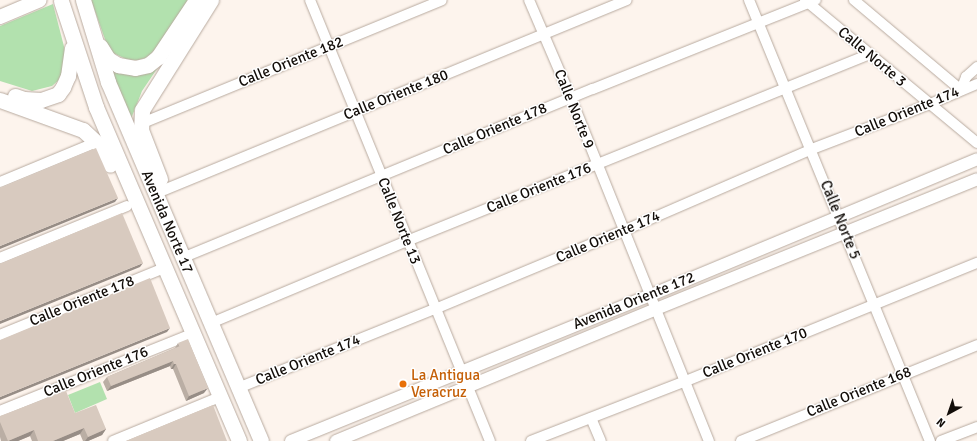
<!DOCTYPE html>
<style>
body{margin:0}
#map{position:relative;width:977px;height:441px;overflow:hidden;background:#fdf4ed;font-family:Signika,sans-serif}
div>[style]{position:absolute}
.green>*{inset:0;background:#b2e1ae}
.roads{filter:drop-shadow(0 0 1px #b8aa9f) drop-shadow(0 0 1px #b8aa9f)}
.minor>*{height:10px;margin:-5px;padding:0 5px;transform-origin:5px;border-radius:5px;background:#fff}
.tertiary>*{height:12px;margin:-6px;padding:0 6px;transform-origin:6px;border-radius:6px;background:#fff}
.secondary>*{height:14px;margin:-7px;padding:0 7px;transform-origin:7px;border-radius:7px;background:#fff}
.primary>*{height:15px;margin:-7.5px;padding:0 7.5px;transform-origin:7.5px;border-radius:7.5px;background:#fff}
.wall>*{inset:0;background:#baaea4}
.shaded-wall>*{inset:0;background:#978d86}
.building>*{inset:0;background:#d8cabf}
.dots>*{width:11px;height:11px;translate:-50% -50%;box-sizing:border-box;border:2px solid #fff;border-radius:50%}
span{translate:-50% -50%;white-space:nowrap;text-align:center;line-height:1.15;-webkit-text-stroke:3px #fff;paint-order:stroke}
.street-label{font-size:15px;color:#120d09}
.food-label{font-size:15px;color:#c56008}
.left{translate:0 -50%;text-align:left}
.north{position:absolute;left:929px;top:393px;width:40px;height:40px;-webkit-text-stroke:3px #fff;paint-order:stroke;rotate:220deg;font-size:11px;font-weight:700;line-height:16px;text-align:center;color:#120d09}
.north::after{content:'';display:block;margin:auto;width:14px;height:18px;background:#120d09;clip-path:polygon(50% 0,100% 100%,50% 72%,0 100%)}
</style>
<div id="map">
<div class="green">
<div style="clip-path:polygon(91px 0,188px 0,159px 45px,148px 57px,139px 60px,128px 60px,111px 52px,107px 45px)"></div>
<div style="clip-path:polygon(53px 4px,67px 58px,59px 80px,52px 86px,32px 91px,0 81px,0 26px)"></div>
<div style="clip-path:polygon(163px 60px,142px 91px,129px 124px,107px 62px)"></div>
<div style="clip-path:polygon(100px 382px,107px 399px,75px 413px,68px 395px)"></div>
</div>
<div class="roads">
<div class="minor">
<div style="left:310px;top:0;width:476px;rotate:67.8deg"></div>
<div style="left:529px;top:0;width:107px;rotate:66.8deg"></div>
<div style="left:571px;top:98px;width:370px;rotate:68.1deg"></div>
<div style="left:749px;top:0;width:477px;rotate:67.7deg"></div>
<div style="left:805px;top:0;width:224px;rotate:39.7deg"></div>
<div style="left:854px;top:0;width:140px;rotate:40.1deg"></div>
<div style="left:961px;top:90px;width:14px;rotate:-69deg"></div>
<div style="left:966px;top:77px;width:15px;rotate:-42deg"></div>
<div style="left:140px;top:124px;width:326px;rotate:-22.3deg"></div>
<div style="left:0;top:182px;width:105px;rotate:-22.4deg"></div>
<div style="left:164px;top:190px;width:500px;rotate:-22.31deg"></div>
<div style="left:0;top:258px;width:137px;rotate:-22.3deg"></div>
<div style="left:182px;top:258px;width:444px;rotate:-22.4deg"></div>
<div style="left:593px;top:89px;width:240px;rotate:-21.8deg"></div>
<div style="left:211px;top:323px;width:212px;rotate:-22.7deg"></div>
<div style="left:407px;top:241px;width:498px;rotate:-22deg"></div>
<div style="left:0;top:335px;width:177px;rotate:-22.2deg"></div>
<div style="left:238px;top:388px;width:212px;rotate:-21.9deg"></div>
<div style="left:435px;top:309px;width:206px;rotate:-22.6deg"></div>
<div style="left:625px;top:230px;width:204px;rotate:-23.4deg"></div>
<div style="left:812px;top:149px;width:126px;rotate:-20.9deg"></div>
<div style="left:930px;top:104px;width:51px;rotate:-23.1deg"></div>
<div style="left:0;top:411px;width:207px;rotate:-21.9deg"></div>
<div style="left:591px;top:418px;width:25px;rotate:67deg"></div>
<div style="left:113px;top:441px;width:116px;rotate:-22.4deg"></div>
<div style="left:531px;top:441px;width:166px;rotate:-21.2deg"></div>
<div style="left:686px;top:381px;width:314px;rotate:-22.1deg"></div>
<div style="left:741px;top:441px;width:255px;rotate:-22.1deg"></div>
<div style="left:941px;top:441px;width:39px;rotate:-21deg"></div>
</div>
<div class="tertiary">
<div style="left:291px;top:441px;width:388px;rotate:-22.1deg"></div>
<div style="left:651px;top:295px;width:353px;rotate:-22.6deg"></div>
<div style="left:336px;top:441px;width:346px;rotate:-22.4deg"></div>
<div style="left:656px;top:309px;width:346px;rotate:-22deg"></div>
</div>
<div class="secondary">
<div style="left:0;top:17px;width:43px;rotate:-23deg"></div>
</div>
<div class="primary">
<div style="left:83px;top:0;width:86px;rotate:73deg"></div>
<div style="left:108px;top:82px;width:390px;rotate:66.9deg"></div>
<div style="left:61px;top:1px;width:112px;rotate:71.7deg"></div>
<div style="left:96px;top:107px;width:363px;rotate:66.8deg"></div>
<div style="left:100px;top:46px;width:15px;rotate:58deg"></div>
<div style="left:108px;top:59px;width:12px;rotate:31deg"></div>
<div style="left:118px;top:65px;width:17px;rotate:10deg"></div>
<div style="left:135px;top:68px;width:13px;rotate:-13deg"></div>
<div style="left:148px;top:65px;width:13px;rotate:-39deg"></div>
<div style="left:158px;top:57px;width:69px;rotate:-56.3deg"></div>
<div style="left:15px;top:96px;width:9px;rotate:18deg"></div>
<div style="left:24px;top:99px;width:17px;rotate:3deg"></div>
<div style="left:41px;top:100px;width:18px;rotate:-19deg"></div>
<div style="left:58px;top:94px;width:9px;rotate:-54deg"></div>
<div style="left:63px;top:87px;width:12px;rotate:-66deg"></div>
<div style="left:68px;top:76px;width:28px;rotate:-82deg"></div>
<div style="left:0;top:100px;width:88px;rotate:19.9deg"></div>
<div style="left:83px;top:130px;width:23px;rotate:43deg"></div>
<div style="left:100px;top:146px;width:21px;rotate:62deg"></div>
<div style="left:160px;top:179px;width:53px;rotate:-111.2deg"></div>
<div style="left:141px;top:130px;width:20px;rotate:-87deg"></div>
<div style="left:142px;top:110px;width:130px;rotate:-57.9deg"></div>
</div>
</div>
<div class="wall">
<div style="clip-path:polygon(178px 343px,204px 393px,186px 401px,173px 369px,171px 369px,170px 366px,107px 391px,103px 382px,107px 377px,175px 348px)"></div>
<div style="clip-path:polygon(75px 413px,106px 429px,102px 435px,88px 441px,83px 441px,80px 434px,63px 441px,32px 441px,30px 436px,18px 441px,1px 441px,0 437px,0 416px)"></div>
</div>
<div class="shaded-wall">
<div style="clip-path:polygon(118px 198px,115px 202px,0 249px,0 246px)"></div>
<div style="clip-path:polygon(143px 263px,140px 267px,0 324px,0 321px)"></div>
<div style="clip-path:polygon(170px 328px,167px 332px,0 400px,0 397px)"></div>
<div style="clip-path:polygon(173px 361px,170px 366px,107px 391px,111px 386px)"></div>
<div style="clip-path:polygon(174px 364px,176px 364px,173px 369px,171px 369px)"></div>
<div style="clip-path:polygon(208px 388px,204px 393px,186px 401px,189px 396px)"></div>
<div style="clip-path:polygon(84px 428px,80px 434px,63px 441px,53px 441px)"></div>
<div style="clip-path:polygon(106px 429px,102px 435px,88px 441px,85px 441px,88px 437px)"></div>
<div style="clip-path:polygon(34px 430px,30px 436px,18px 441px,8px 441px)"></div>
</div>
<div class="building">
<div style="clip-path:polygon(96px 148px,118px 198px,0 246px,0 188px)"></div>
<div style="clip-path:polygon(122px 213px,143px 263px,0 321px,0 264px)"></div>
<div style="clip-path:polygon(150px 278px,170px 328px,0 397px,0 340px)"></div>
<div style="clip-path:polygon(188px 339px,208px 388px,189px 396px,176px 364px,174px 364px,173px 361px,111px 386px,107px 377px,180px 346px,178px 343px)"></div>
<div style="clip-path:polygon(66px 391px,75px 413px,96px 405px,106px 429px,88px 437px,84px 428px,53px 441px,38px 441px,34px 430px,8px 441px,0 422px,0 416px)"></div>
<div style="clip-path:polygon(213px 405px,227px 441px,126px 441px)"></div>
</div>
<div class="dots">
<div style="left:403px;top:384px;background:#e8710a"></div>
</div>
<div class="street-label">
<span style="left:872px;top:57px;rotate:40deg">Calle Norte 3</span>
<span style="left:291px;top:62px;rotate:-22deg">Calle Oriente 182</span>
<span style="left:396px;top:95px;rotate:-22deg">Calle Oriente 180</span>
<span style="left:574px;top:109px;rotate:68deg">Calle Norte 9</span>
<span style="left:907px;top:112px;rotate:-22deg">Calle Oriente 174</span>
<span style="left:495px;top:129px;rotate:-23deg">Calle Oriente 178</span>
<span style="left:539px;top:188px;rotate:-22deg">Calle Oriente 176</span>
<span style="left:840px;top:220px;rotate:68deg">Calle Norte 5</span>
<span style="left:399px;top:221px;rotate:68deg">Calle Norte 13</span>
<span style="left:167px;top:222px;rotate:67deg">Avenida Norte 17</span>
<span style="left:608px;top:237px;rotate:-23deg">Calle Oriente 174</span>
<span style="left:82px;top:301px;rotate:-22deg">Calle Oriente 178</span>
<span style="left:634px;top:301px;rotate:-22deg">Avenida Oriente 172</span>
<span style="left:755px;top:353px;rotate:-22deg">Calle Oriente 170</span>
<span style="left:308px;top:360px;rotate:-22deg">Calle Oriente 174</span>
<span style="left:96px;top:372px;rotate:-22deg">Calle Oriente 176</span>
<span style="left:859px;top:392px;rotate:-22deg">Calle Oriente 168</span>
</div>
<div class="food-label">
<span class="left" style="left:411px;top:384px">La Antigua<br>Veracruz</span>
</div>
<div class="north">N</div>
</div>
